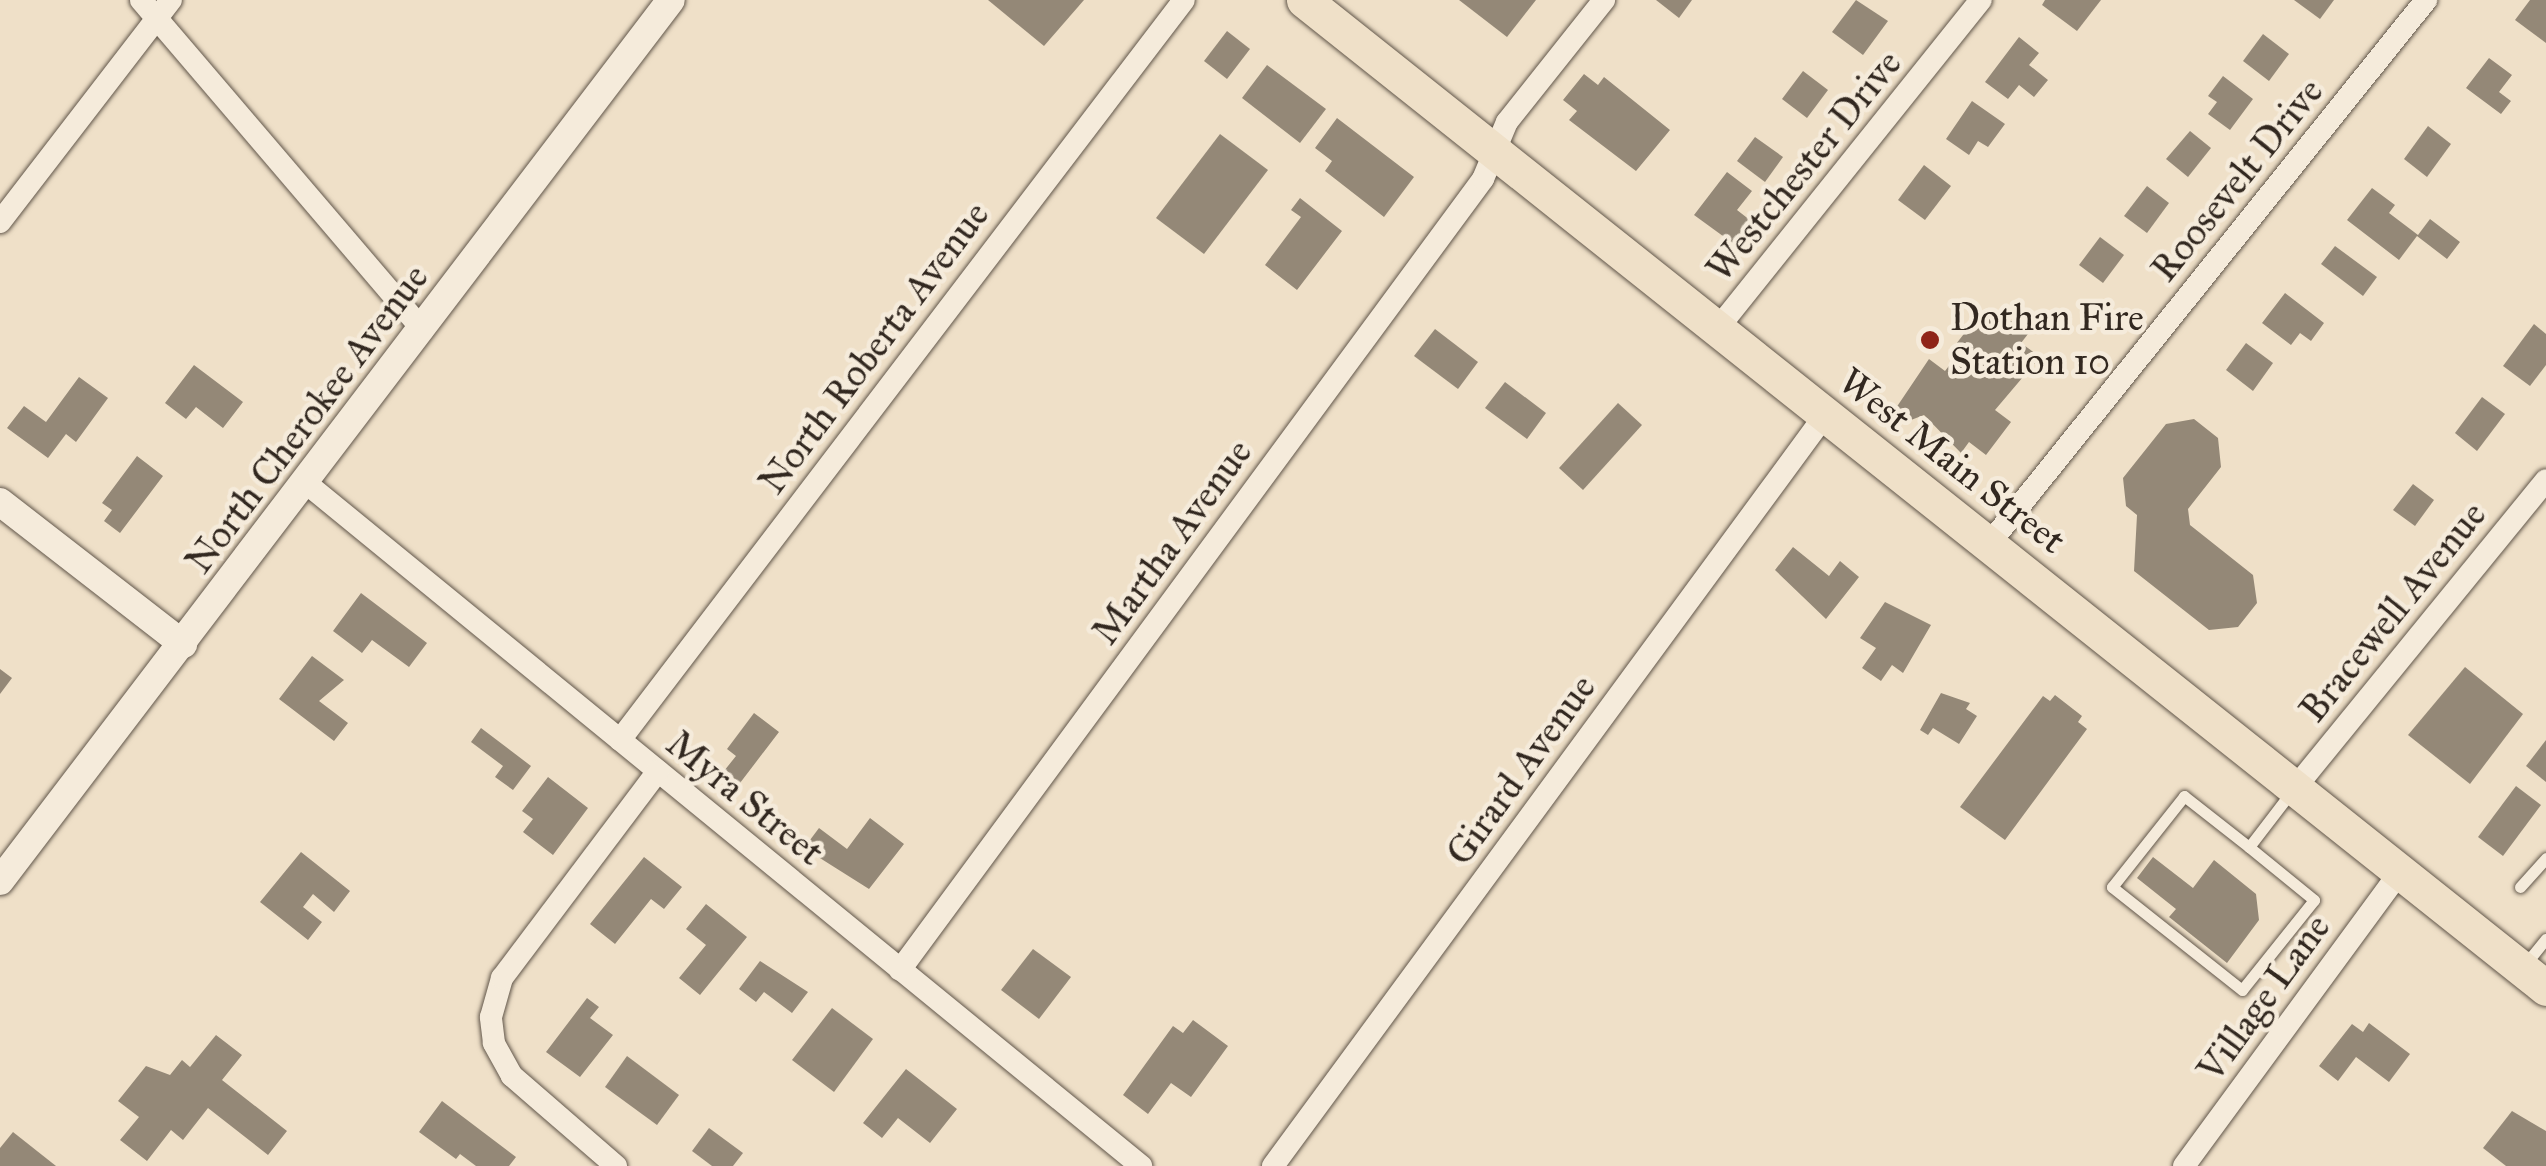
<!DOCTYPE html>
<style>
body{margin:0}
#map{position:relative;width:2546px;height:1166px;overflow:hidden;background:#efe0c8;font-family:"IM FELL Great Primer",serif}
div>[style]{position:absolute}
.building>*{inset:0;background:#948877}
.roads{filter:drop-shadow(0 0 2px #61564a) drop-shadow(0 0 2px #61564a)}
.service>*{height:11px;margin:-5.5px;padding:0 5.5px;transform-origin:5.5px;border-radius:5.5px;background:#f5ebdb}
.minor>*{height:22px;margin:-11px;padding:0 11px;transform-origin:11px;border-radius:11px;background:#f5ebdb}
.tertiary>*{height:28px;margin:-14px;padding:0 14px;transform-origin:14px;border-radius:14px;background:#f5ebdb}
.primary>*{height:35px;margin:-17.5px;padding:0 17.5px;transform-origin:17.5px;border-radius:17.5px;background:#efe0c8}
.dots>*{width:28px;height:28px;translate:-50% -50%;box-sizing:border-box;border:5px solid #f5ebdb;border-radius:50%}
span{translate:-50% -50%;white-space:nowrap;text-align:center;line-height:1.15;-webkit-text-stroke:9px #f5ebdb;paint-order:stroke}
.street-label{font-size:38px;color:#322820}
.poi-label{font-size:38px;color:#322820}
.left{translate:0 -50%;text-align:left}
</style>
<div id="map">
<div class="building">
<div style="clip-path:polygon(988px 0,1084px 0,1044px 46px)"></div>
<div style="clip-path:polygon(1459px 0,1536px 0,1507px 37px)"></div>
<div style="clip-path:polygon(1656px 0,1692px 0,1679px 18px)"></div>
<div style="clip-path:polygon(1856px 0,1888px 21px,1863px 55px,1832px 32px)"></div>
<div style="clip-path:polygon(2045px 0,2101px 0,2077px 31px,2042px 5px)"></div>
<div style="clip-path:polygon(2294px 0,2334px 0,2320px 19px)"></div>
<div style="clip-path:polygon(2530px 0,2546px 0,2546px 43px,2515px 20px)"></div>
<div style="clip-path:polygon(1227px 31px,1250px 49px,1227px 79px,1204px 61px)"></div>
<div style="clip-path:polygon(2263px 34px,2289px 54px,2269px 81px,2243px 61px)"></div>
<div style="clip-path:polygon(2019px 37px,2039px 53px,2029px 65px,2048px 80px,2034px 97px,2019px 85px,2008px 99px,1985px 82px)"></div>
<div style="clip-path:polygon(2489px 58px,2512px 75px,2499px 92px,2511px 101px,2501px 114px,2466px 88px)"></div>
<div style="clip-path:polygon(1267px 65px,1326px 109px,1300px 143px,1242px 98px)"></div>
<div style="clip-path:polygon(1803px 71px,1828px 90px,1807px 118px,1782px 99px)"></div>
<div style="clip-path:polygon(1584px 74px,1598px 85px,1604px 77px,1670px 130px,1636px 171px,1569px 120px,1577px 111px,1563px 100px)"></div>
<div style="clip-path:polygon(2223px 76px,2253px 99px,2230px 130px,2208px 114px,2217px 102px,2208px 96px)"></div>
<div style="clip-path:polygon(1972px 101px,2005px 124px,1988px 147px,1978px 141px,1969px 155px,1946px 139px)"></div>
<div style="clip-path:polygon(1337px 118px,1414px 177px,1384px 217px,1325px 171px,1332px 161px,1315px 148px)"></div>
<div style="clip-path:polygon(2428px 126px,2451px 144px,2427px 177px,2404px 159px)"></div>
<div style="clip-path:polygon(2190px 131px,2211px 148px,2188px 177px,2166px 159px)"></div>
<div style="clip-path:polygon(1220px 134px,1268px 170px,1204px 254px,1156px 218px)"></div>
<div style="clip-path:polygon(1755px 137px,1783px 157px,1765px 182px,1737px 161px)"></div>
<div style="clip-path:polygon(1924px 165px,1951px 186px,1925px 220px,1898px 200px)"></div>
<div style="clip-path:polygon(1727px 172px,1752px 191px,1737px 210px,1755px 224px,1738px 247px,1694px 215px)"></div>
<div style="clip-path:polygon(2147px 186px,2169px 203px,2147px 233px,2124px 216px)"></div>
<div style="clip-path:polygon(2372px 188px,2395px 205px,2389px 213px,2418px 235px,2430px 219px,2460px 242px,2447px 259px,2417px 236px,2399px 260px,2347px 220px)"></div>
<div style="clip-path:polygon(1300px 198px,1342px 231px,1297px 290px,1265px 265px,1301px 217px,1291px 210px)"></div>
<div style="clip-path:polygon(2100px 237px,2124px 255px,2103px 283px,2079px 265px)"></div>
<div style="clip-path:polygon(2335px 246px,2377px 277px,2363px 296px,2321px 264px)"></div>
<div style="clip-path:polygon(2285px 293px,2324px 323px,2311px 341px,2300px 333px,2291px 345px,2262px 323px)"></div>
<div style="clip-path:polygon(1981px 312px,2000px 327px,2007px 318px,2028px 334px,2021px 343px,2040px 357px,1995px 410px,2011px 422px,1986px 455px,1969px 442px,1961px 453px,1924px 415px,1911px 420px,1896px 408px,1929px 359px,1945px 371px,1955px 358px,1949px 353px)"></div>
<div style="clip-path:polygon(2534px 324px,2546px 334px,2546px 365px,2530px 386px,2503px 366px)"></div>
<div style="clip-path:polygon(1435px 329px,1478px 362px,1458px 389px,1414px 356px)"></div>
<div style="clip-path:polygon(2246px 343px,2273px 363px,2253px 391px,2226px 370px)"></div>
<div style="clip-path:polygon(194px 365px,243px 402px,223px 428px,196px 407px,186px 419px,165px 403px)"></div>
<div style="clip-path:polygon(79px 377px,108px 398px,76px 442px,66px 434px,48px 458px,7px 428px,24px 406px,46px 422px)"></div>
<div style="clip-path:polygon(1505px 382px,1546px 413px,1527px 439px,1485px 408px)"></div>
<div style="clip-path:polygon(2482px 397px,2505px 414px,2477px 451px,2455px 433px)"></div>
<div style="clip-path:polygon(1618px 403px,1642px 425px,1583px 490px,1559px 468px)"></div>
<div style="clip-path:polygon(2194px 419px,2218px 438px,2221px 467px,2188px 509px,2190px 525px,2253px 575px,2257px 603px,2238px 627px,2209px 630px,2134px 571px,2137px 515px,2126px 506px,2123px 478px,2166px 424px)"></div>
<div style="clip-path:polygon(137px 456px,163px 476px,120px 533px,104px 521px,112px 510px,102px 503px)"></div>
<div style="clip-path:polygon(2413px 484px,2434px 500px,2415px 526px,2393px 510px)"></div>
<div style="clip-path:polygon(1793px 547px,1829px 576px,1840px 561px,1859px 577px,1826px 619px,1775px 570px)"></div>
<div style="clip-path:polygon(361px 593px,427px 643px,409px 667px,372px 640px,362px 653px,333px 631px)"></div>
<div style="clip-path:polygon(1885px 602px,1931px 625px,1903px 673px,1892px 665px,1881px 681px,1862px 668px,1876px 648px,1860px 638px)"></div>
<div style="clip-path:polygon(312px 656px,344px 680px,319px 701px,348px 723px,334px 741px,279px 699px)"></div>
<div style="clip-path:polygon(2465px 667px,2523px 714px,2470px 784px,2408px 735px)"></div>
<div style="clip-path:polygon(0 669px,12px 678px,0 694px)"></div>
<div style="clip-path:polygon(1941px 693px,1970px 703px,1966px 709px,1977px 716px,1959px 744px,1933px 728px,1928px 735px,1920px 730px)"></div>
<div style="clip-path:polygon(2055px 695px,2082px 716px,2078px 722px,2087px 729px,2005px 840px,1960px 807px,2043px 696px,2050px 701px)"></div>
<div style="clip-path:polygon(754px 713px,779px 732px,740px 783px,724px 771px,736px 756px,727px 749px)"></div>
<div style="clip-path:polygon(481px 728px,531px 766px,513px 790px,495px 777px,503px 766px,471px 742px)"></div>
<div style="clip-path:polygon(2546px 740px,2546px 782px,2526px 766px)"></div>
<div style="clip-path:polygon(548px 777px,588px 808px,553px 855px,523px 832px,533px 819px,522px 811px)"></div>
<div style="clip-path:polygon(2516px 786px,2541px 805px,2503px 856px,2478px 837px)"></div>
<div style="clip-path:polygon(870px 818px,904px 844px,869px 889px,804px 848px,819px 828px,847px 849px)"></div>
<div style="clip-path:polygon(301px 852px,350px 891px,334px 912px,313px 894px,303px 907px,322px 922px,308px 940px,260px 902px)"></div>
<div style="clip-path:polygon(644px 857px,682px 887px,664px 909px,651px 899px,615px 944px,590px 924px)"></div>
<div style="clip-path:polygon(2153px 857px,2193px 888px,2214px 860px,2256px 894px,2259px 920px,2227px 963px,2169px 917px,2176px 909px,2137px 878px)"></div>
<div style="clip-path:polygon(706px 904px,747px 937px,700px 995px,679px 978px,706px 945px,686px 929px)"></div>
<div style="clip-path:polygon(1033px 949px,1071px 977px,1039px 1019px,1001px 990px)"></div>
<div style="clip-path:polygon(760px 961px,808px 992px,792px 1013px,764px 992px,756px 1002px,739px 989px)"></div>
<div style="clip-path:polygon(587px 998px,599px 1007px,590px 1018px,613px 1035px,580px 1077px,546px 1052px)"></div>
<div style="clip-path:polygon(832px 1008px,873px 1039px,834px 1092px,792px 1060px)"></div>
<div style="clip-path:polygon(1193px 1020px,1228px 1046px,1191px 1097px,1171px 1083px,1148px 1114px,1123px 1095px,1173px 1026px,1183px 1033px)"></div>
<div style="clip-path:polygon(2369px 1023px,2410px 1054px,2389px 1082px,2356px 1057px,2338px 1081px,2319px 1066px,2352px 1024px,2363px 1032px)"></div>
<div style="clip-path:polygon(216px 1035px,242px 1055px,222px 1080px,287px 1131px,268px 1155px,208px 1108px,183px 1140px,171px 1130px,147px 1161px,120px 1140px,139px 1117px,118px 1101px,146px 1066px,170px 1075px,182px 1060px,190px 1067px)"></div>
<div style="clip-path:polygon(627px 1056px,679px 1095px,657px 1125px,605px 1087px)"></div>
<div style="clip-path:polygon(906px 1069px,957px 1109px,930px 1143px,898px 1118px,882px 1138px,863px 1123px)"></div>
<div style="clip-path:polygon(442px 1101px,516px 1157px,509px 1166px,476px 1166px,460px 1154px,456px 1159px,419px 1132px)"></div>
<div style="clip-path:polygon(2512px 1111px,2546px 1131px,2546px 1166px,2506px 1166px,2483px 1148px)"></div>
<div style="clip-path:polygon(709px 1128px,743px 1153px,733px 1166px,712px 1166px,692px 1151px)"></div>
<div style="clip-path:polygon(13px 1132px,56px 1166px,0 1166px,0 1148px)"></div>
</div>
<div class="roads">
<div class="service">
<div style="left:2249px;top:847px;width:84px;rotate:39.2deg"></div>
<div style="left:2314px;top:900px;width:115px;rotate:128.7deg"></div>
<div style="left:2242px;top:990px;width:166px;rotate:-141.6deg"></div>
<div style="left:2112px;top:887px;width:116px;rotate:-51.6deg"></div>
<div style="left:2184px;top:796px;width:83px;rotate:38.1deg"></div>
<div style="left:2249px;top:847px;width:71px;rotate:-52.5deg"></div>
<div style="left:2520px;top:887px;width:39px;rotate:-48deg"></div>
<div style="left:2523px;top:967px;width:36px;rotate:-51deg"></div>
</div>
<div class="minor">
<div style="left:141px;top:0;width:434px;rotate:49.5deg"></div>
<div style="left:0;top:222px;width:280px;rotate:-52.4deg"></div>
<div style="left:1718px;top:328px;width:420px;rotate:-51.3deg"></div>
<div style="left:306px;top:483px;width:1079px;rotate:39.28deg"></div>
<div style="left:1989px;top:544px;width:698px;rotate:-51.22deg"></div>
<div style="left:620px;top:740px;width:930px;rotate:-52.69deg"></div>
<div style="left:2295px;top:788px;width:397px;rotate:-50.8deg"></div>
<div style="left:900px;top:970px;width:983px;rotate:-53.61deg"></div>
<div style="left:1483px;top:179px;width:62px;rotate:-67.2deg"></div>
<div style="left:1507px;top:122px;width:156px;rotate:-51.5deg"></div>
<div style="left:616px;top:1166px;width:138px;rotate:-139.1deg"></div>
<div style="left:512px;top:1076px;width:38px;rotate:-119deg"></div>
<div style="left:494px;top:1043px;width:26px;rotate:-97deg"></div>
<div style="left:491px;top:1017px;width:41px;rotate:-74.2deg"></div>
<div style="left:502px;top:978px;width:259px;rotate:-53deg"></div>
<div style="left:1273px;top:1166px;width:932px;rotate:-53.68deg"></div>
<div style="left:2184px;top:1166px;width:365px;rotate:-53.7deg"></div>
</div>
<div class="tertiary">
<div style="left:0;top:502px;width:232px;rotate:37.8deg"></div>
<div style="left:0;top:881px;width:1107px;rotate:-52.71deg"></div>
</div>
<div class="primary">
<div style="left:1304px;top:0;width:1587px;rotate:38.5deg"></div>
</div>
</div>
<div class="dots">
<div style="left:1930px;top:340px;background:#8f2418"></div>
</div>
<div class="street-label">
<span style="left:1804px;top:166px;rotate:-51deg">Westchester Drive</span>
<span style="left:2237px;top:180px;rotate:-51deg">Roosevelt Drive</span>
<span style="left:874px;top:348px;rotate:-53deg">North Roberta Avenue</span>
<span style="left:307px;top:419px;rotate:-53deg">North Cherokee Avenue</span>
<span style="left:1952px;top:461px;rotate:38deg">West Main Street</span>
<span style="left:1172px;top:542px;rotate:-54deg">Martha Avenue</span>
<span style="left:2393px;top:612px;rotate:-51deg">Bracewell Avenue</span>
<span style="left:1521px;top:770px;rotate:-54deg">Girard Avenue</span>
<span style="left:745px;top:798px;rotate:39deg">Myra Street</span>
<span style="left:2264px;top:998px;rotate:-54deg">Village Lane</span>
</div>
<div class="poi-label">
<span class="left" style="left:1950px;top:340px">Dothan Fire<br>Station 10</span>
</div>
</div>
